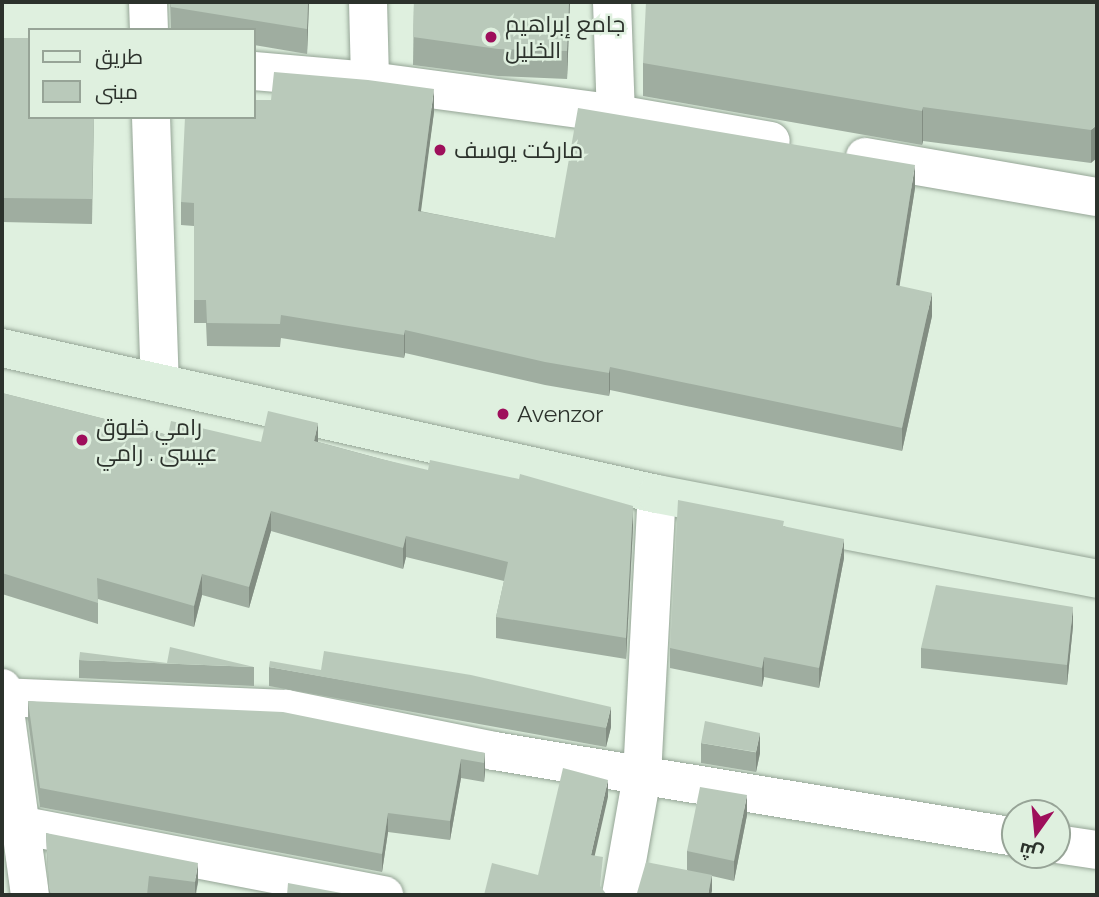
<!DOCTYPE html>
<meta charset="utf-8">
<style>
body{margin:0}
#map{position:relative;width:1099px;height:897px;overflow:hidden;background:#dff0df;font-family:Raleway,Cairo,sans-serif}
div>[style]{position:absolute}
.roads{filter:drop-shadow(0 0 2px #95a596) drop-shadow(0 0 2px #95a596)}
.minor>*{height:38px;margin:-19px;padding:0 19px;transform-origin:19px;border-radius:19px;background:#fff}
.secondary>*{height:38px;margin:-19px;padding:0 19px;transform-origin:19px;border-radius:19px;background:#ddefde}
.wall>*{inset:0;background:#9fada0}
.shaded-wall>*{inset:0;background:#828d82}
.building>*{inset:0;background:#b9c9ba}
.dots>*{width:19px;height:19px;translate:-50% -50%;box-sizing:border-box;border:4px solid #dff0df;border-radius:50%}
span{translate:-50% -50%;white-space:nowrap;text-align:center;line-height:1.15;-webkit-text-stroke:5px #dff0df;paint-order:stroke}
.poi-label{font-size:23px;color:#2c322c}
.left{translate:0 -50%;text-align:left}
.frame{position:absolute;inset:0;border:4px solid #2c322c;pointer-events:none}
.legend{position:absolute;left:28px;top:28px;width:228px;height:91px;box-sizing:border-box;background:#dff0df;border:2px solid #97a497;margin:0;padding:9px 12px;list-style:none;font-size:21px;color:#2c322c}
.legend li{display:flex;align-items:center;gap:14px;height:35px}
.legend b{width:35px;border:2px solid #97a497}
.north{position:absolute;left:1001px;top:799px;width:70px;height:70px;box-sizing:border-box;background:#dff0df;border:2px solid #97a497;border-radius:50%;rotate:195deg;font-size:19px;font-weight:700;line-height:28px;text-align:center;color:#2c322c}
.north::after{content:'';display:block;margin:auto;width:24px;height:32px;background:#9e0f5b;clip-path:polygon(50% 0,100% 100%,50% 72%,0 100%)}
</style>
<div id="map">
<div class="roads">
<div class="minor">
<div style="left:148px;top:2px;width:28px;rotate:88deg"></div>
<div style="left:368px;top:2px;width:79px;rotate:88.5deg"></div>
<div style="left:612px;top:2px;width:112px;rotate:88deg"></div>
<div style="left:254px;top:71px;width:116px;rotate:4.9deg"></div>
<div style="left:370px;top:81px;width:248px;rotate:7.6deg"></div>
<div style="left:616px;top:114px;width:157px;rotate:9.9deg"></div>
<div style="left:151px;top:117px;width:266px;rotate:88.1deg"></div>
<div style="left:865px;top:157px;width:235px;rotate:9.8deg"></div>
<div style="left:2px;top:688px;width:209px;rotate:82.3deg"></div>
<div style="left:2px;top:697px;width:284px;rotate:2.4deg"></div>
<div style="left:286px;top:709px;width:212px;rotate:11.4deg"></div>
<div style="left:494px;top:751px;width:528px;rotate:9.37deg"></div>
<div style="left:19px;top:825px;width:372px;rotate:10.9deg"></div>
<div style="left:1057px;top:844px;width:40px;rotate:8.5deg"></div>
<div style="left:621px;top:895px;width:121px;rotate:-80deg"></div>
<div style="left:642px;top:776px;width:282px;rotate:-87deg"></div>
</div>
<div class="secondary">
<div style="left:2px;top:348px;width:671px;rotate:12.57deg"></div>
<div style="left:657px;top:494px;width:448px;rotate:10.9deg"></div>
</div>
</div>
<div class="wall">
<div style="clip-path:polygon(170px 2px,309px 2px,307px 54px,254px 45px,254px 30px,171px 30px)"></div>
<div style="clip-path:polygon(414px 2px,570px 2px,567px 79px,498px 76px,413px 65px)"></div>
<div style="clip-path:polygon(1097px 2px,1091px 163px,923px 141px,922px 145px,643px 96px,643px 63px)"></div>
<div style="clip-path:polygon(2px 38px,94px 117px,92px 224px,2px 222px)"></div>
<div style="clip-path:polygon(434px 112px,420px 211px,555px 238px,915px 188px,899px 286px,932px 316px,902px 451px,610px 390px,609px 396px,545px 385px,405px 353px,404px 358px,281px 338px,280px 347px,207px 346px,206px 323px,194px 323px,194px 226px,181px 225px,181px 202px)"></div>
<div style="clip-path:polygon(2px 393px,168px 435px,261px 442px,318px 442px,633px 527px,626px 659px,496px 638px,496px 617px,504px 581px,406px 557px,403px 569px,271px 531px,249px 608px,202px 595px,194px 627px,98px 599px,98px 624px,2px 594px)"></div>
<div style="clip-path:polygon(784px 526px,844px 558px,819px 688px,764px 677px,762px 687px,670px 668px,670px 648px)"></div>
<div style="clip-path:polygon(1073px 626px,1067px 685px,921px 668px,921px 648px)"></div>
<div style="clip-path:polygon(79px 660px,254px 667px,254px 686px,79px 678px)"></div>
<div style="clip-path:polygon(269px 667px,611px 727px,606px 747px,269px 686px)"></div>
<div style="clip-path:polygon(28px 701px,485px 753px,485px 772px,484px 782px,461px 778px,450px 840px,388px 832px,382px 872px,40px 807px,28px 720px)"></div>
<div style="clip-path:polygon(701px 743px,760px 753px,756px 772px,701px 763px)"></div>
<div style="clip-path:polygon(747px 815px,734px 881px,712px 876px,712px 891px,687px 870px,687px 851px)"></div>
<div style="clip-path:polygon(46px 833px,198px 882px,196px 895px,49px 895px)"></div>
</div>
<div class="shaded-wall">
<div style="clip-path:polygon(308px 2px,309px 2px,307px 54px,307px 29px)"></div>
<div style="clip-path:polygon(569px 2px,570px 2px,567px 79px,567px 51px)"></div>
<div style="clip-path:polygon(434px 89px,434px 112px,418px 234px,418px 211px)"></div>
<div style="clip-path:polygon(923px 107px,923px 141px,922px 145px,922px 111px)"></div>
<div style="clip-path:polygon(1097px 125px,1097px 158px,1091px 163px,1091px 130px)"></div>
<div style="clip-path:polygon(915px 165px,915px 188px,896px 308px,896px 285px)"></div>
<div style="clip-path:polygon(932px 293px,932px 316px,902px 451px,902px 428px)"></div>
<div style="clip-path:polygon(405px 330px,405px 353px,404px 358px,404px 335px)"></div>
<div style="clip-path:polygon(610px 367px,610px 390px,609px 396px,609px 373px)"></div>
<div style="clip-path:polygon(318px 423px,318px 444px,314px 441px)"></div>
<div style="clip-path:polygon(633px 506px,633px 527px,626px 659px,626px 638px)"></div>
<div style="clip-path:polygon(271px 511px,271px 531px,249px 608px,249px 587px)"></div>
<div style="clip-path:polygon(406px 536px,406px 557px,403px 569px,403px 548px)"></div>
<div style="clip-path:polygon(844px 539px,844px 558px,819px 688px,819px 668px)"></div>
<div style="clip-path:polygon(202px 574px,202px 595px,194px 627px,194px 606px)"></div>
<div style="clip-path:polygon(1073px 607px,1073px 626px,1067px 685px,1067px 665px)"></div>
<div style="clip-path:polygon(764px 657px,764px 677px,762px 687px,762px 668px)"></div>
<div style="clip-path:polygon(611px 707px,611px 727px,606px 747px,606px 728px)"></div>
<div style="clip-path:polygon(760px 733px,760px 753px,756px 772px,756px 752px)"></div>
<div style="clip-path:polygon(485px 753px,485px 772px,484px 782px,484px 763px)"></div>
<div style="clip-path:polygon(461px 759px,461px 778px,450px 840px,450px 821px)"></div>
<div style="clip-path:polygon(608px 780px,608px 797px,591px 872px,591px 855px)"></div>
<div style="clip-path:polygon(747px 795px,747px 815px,734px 881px,734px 861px)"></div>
<div style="clip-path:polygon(388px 813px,388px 832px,382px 872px,382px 854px)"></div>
<div style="clip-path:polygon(198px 863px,198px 882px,195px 895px,195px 882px)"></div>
<div style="clip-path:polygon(712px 875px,712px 891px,711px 895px,708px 895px)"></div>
</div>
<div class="building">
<div style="clip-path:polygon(170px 2px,308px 2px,307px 29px,171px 7px)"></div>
<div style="clip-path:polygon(414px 2px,569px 2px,567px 51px,498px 49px,413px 37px)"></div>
<div style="clip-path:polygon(646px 2px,1097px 2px,1097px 125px,1091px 130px,923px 107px,922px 111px,643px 63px)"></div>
<div style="clip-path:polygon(2px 38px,30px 38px,30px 117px,94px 117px,92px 199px,2px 198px)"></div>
<div style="clip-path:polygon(274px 72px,368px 80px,434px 89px,418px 211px,555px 238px,578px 108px,915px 165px,896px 285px,932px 293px,902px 428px,610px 367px,609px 373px,545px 362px,405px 330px,404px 335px,281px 315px,280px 324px,207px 323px,206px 300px,194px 300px,194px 203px,181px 202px,185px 117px,254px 117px,254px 100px,271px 100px)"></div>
<div style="clip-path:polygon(2px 393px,168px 435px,171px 421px,261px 442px,268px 411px,318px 423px,314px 441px,377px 458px,428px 470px,430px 460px,519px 479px,520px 474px,633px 506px,626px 638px,496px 617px,508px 562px,406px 536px,403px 548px,271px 511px,249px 587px,202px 574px,194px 606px,97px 578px,98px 603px,2px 573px)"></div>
<div style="clip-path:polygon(678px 500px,784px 521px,783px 526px,844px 539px,819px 668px,764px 657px,762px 668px,670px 648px)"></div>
<div style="clip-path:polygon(936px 585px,1073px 607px,1067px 665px,921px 648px)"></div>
<div style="clip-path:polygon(170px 647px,254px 667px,79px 660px,80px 652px,167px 663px)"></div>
<div style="clip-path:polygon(324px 651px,471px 675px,611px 707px,606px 728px,269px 667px,270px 661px,321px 670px)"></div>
<div style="clip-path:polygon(28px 701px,283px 712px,485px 753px,484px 763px,461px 759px,450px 821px,388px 813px,382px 854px,40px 788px)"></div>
<div style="clip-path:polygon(705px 721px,760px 733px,756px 752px,701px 743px)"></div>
<div style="clip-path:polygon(563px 768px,608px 780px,591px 855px,603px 857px,600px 886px,607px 895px,484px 895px,492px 863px,538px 875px)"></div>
<div style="clip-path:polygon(700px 787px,747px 795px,734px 861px,687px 851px)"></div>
<div style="clip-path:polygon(46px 833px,198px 863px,195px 882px,149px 876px,147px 895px,129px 894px,129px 895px,51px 895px,49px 888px)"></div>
<div style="clip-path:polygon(646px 862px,712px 875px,708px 895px,632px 895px,637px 893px)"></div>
<div style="clip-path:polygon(288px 883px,352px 895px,287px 895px)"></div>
</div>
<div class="dots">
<div style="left:491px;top:37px;background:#9e0f5b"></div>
<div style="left:440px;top:150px;background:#9e0f5b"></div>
<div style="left:503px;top:414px;background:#9e0f5b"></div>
<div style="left:82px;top:440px;background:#9e0f5b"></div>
</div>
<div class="poi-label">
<span class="left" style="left:505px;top:37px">جامع إبراهيم<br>الخليل</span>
<span class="left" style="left:454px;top:150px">ماركت يوسف</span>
<span class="left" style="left:517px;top:414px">Avenzor</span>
<span class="left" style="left:96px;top:440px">رامي خلوق<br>عيسى . رامي</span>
</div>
<div class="frame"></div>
<ul class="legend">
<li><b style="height:9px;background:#ddefde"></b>طريق</li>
<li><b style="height:19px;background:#b9c9ba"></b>مبنى</li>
</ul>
<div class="north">ش</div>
</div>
